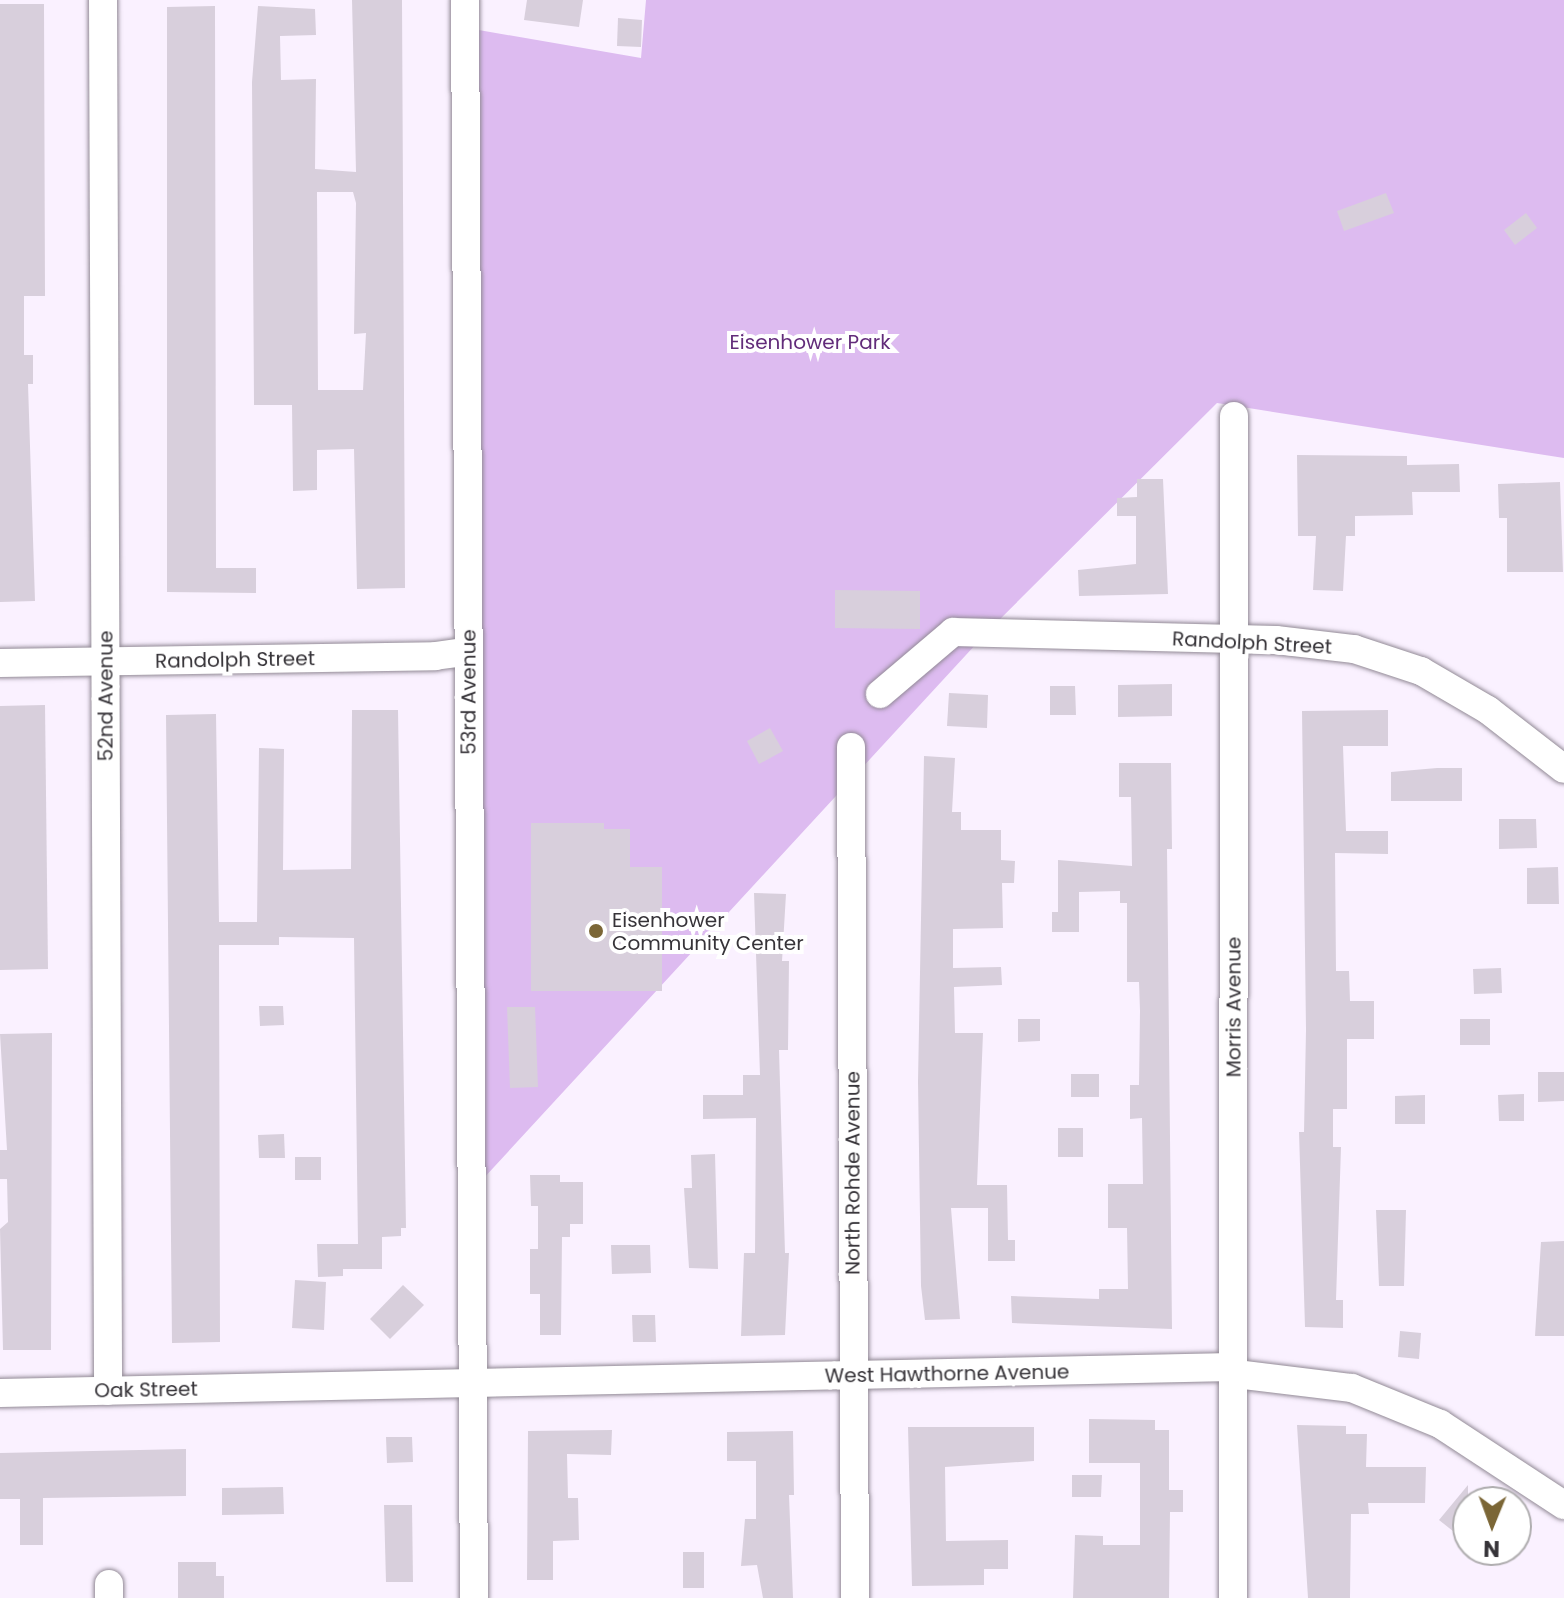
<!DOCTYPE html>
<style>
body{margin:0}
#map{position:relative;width:1564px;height:1598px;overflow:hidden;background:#faf1ff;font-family:Poppins,sans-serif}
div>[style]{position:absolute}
.green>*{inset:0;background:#ddbbf0}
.building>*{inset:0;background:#d8cfdc}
.roads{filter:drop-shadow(0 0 2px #928a96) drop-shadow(0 0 2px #928a96)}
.street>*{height:28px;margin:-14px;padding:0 14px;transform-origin:14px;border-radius:14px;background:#fff}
.dots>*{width:22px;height:22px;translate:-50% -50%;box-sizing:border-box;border:4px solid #fff;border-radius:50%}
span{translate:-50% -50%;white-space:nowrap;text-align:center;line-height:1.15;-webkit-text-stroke:8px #fff;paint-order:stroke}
.park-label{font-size:20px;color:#622c7a}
.street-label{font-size:20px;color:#363338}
.poi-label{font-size:20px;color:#363338}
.left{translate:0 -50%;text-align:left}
.north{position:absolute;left:1452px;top:1486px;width:80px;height:80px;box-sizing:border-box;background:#fff;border:2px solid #afadaf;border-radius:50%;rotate:181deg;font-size:22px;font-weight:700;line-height:32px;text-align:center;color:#363338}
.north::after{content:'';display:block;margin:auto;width:28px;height:36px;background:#7b6636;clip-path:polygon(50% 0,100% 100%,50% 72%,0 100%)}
</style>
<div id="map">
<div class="green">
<div style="clip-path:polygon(646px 0,1564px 0,1564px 458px,1217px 403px,989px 630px,482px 1180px,473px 29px,641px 58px)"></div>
</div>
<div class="building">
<div style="clip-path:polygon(evenodd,352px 0,402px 0,405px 588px,357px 589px,354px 449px,317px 450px,317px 490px,293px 491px,292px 405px,254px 405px,252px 82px,258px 6px,315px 9px,316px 35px,280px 36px,281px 80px,316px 79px,315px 169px,356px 172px,352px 0,317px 192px,353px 192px,356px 203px,354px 334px,366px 333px,363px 390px,318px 390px,317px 192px)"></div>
<div style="clip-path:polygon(527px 0,583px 0,579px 27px,524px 20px)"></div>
<div style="clip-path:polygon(0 4px,44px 4px,45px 296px,24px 296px,24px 355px,33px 355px,33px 384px,28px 384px,35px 601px,0 602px)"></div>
<div style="clip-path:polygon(215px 6px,216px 568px,256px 568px,256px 593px,167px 592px,167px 7px)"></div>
<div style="clip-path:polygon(618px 18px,642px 20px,641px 47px,617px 46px)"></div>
<div style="clip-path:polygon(1386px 193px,1394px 213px,1344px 231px,1337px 211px)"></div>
<div style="clip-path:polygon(1526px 213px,1537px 228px,1515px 245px,1504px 230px)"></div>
<div style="clip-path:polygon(1297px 455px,1407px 456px,1407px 465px,1459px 464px,1460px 492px,1412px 492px,1413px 515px,1355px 516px,1355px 536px,1346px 536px,1343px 591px,1313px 590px,1316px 536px,1298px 536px)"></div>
<div style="clip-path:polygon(1137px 479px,1163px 479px,1168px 594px,1079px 596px,1078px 570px,1136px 564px,1136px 516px,1117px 516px,1117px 498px,1137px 497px)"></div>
<div style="clip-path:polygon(1560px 482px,1563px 572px,1507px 572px,1507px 518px,1499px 518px,1498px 484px)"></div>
<div style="clip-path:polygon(835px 590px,920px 591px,920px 629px,835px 628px)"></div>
<div style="clip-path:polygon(1172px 684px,1172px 716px,1118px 717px,1118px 685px)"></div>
<div style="clip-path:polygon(1050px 686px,1075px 686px,1076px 715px,1050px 715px)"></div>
<div style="clip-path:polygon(949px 693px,988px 695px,987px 728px,947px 726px)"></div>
<div style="clip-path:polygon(45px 705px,48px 969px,0 970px,0 706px)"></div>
<div style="clip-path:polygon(352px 710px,398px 710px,406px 1228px,401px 1228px,401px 1236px,382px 1237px,382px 1269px,343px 1269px,343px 1276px,318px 1277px,317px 1244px,358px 1244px,354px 938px,279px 937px,279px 945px,219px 945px,220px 1342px,172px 1343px,166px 715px,216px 714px,219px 922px,257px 922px,259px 748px,284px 749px,283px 870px,351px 869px)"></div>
<div style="clip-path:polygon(1388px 710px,1388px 746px,1343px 746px,1346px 831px,1388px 831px,1388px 854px,1335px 853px,1336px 971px,1349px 971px,1350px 1001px,1374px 1001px,1374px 1039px,1347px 1039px,1347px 1109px,1333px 1109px,1333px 1147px,1341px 1147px,1336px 1300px,1343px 1300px,1343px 1328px,1305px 1327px,1299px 1132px,1304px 1132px,1306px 1030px,1302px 711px)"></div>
<div style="clip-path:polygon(770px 728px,783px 751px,759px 764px,747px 741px)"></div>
<div style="clip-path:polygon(924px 756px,955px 758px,952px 812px,961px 812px,961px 830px,1001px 830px,1001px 860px,1015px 861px,1014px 883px,1002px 883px,1003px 928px,953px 929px,953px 968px,1001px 967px,1002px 985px,954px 987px,955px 1033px,983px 1033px,977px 1185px,1007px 1185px,1008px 1240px,1015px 1240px,1015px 1261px,988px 1261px,988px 1208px,951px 1208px,960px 1319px,925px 1320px,921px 1286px,918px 1082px)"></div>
<div style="clip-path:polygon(1119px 763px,1171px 763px,1172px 849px,1167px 849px,1172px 1329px,1012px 1323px,1011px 1296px,1099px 1299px,1099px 1289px,1128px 1289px,1127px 1228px,1108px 1228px,1108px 1184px,1143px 1184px,1142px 1118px,1130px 1119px,1130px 1085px,1139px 1085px,1140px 1011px,1139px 982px,1127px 982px,1127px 903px,1120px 903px,1120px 891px,1079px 892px,1079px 932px,1052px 932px,1052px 912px,1058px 912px,1058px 860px,1132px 866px,1131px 797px,1119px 797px)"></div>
<div style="clip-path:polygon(1437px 768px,1462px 768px,1462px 801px,1391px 801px,1391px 772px)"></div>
<div style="clip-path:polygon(1499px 819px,1536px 819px,1537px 848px,1499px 849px)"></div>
<div style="clip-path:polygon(531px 823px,604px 823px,604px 829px,630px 829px,630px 867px,662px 867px,662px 991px,531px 991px)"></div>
<div style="clip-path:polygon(1558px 867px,1559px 904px,1527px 904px,1527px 868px)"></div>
<div style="clip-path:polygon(754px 893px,786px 894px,782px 961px,789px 961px,788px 1050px,779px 1050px,785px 1253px,789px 1253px,785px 1335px,741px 1336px,744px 1253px,755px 1253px,756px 1118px,703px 1119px,703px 1095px,743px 1095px,743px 1075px,760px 1075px)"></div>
<div style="clip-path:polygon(1501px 968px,1502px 993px,1474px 994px,1473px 969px)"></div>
<div style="clip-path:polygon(259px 1006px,283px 1006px,284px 1025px,260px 1026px)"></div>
<div style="clip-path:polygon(507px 1007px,535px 1007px,538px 1087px,510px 1088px)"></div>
<div style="clip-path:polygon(1018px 1019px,1040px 1019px,1040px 1041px,1018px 1042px)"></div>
<div style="clip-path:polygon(1460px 1019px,1490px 1019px,1490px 1045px,1460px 1045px)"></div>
<div style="clip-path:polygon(52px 1033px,51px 1350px,3px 1350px,0 1229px,8px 1222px,7px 1179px,0 1179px,0 1150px,7px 1150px,0 1034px)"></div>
<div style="clip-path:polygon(1538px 1072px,1564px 1072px,1564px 1101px,1538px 1102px)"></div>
<div style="clip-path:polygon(1071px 1074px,1099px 1074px,1099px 1097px,1071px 1097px)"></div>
<div style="clip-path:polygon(1524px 1094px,1524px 1121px,1499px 1121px,1498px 1095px)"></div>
<div style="clip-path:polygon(1425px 1095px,1425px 1124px,1395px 1124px,1395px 1096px)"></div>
<div style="clip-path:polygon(1058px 1128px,1083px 1128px,1083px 1157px,1058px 1157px)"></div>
<div style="clip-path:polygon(284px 1134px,285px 1158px,259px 1158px,258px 1135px)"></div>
<div style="clip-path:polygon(715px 1154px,718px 1269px,689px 1268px,684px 1188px,692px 1188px,691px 1155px)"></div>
<div style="clip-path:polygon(295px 1157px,321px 1157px,321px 1180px,295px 1180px)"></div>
<div style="clip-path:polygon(530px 1175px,560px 1175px,560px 1182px,583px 1182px,583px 1224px,570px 1224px,570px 1237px,562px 1237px,561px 1335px,540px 1335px,540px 1294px,530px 1294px,530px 1249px,538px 1249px,538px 1206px,531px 1206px)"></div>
<div style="clip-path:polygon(1376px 1210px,1406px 1210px,1404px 1286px,1379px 1286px)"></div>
<div style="clip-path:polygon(1564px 1241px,1564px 1336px,1535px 1336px,1541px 1242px)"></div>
<div style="clip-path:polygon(611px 1245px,650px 1245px,651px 1273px,612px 1274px)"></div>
<div style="clip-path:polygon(295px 1280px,326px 1282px,324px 1330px,292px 1328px)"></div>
<div style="clip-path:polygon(403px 1285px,424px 1305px,390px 1339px,370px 1319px)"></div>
<div style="clip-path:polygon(632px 1315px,655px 1315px,656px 1342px,633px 1342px)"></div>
<div style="clip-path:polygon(1400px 1331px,1421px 1333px,1419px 1359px,1398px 1357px)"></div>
<div style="clip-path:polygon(1089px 1419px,1155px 1420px,1155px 1430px,1169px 1430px,1169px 1490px,1183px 1490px,1183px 1512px,1170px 1512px,1169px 1598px,1073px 1598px,1075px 1535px,1103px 1536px,1103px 1545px,1140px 1545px,1140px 1463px,1089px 1463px)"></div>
<div style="clip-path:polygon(1297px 1425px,1346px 1426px,1346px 1434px,1367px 1434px,1366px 1467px,1426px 1467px,1425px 1503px,1368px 1503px,1369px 1514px,1351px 1514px,1350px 1598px,1308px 1598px)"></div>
<div style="clip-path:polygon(908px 1427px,1034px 1427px,1034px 1461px,945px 1467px,946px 1541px,1008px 1540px,1008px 1569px,984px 1569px,984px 1585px,912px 1586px)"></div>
<div style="clip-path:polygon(612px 1430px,611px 1455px,567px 1454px,568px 1498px,578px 1498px,579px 1540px,553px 1541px,553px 1580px,527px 1580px,528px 1431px)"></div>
<div style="clip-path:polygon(793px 1431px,794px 1495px,789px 1495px,793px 1598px,763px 1598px,757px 1565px,741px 1566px,745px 1519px,756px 1519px,756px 1461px,727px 1461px,727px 1432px)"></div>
<div style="clip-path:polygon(386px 1437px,412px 1437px,413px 1462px,387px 1463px)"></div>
<div style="clip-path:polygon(186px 1449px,186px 1496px,43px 1498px,43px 1545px,20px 1545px,20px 1499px,0 1499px,0 1453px)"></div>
<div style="clip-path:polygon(1072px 1475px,1102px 1475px,1101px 1497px,1072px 1497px)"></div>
<div style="clip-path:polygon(1468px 1485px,1468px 1543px,1439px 1520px)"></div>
<div style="clip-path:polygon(283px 1487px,284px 1514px,222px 1515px,222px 1488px)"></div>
<div style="clip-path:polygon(384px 1505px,412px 1505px,413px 1582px,386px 1582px)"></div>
<div style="clip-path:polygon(683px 1552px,704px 1552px,704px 1588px,683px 1588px)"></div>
<div style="clip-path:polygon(178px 1562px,216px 1562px,216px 1576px,224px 1576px,224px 1598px,178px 1598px)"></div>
</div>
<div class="roads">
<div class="street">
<div style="left:103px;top:0;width:1391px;rotate:89.79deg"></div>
<div style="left:465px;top:0;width:1598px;rotate:89.68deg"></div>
<div style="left:0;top:663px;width:435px;rotate:-0.9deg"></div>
<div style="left:435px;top:656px;width:34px;rotate:-8deg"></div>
<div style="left:880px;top:694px;width:96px;rotate:-40.3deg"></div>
<div style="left:953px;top:632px;width:323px;rotate:1.4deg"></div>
<div style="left:1276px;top:640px;width:79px;rotate:6.6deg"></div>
<div style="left:1354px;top:649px;width:71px;rotate:18.2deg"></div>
<div style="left:1421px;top:671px;width:78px;rotate:30.2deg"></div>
<div style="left:1488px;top:710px;width:96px;rotate:37.8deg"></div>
<div style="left:851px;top:747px;width:851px;rotate:89.73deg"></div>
<div style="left:0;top:1393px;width:1233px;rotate:-1.21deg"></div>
<div style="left:1233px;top:1367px;width:8px;rotate:67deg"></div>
<div style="left:1236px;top:1374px;width:117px;rotate:6.9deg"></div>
<div style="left:1352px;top:1388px;width:95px;rotate:22.2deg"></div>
<div style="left:1440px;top:1424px;width:148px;rotate:33.2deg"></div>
<div style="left:109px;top:1598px;width:14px;rotate:-90deg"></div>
<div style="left:1233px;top:1598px;width:1182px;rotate:-89.95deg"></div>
</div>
</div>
<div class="dots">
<div style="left:596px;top:931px;background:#7b6636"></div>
</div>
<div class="park-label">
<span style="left:810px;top:342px">Eisenhower Park</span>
</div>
<div class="street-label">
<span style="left:1252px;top:643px;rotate:3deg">Randolph Street</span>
<span style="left:235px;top:660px;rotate:-1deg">Randolph Street</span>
<span style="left:469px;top:692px;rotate:-90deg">53rd Avenue</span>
<span style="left:106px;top:696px;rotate:-90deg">52nd Avenue</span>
<span style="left:1234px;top:1007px;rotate:-90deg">Morris Avenue</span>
<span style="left:853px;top:1173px;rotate:-90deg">North Rohde Avenue</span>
<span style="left:947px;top:1374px;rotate:-1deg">West Hawthorne Avenue</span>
<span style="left:146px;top:1390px;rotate:-1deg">Oak Street</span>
</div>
<div class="poi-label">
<span class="left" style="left:612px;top:932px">Eisenhower<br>Community Center</span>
</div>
<div class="north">N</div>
</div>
